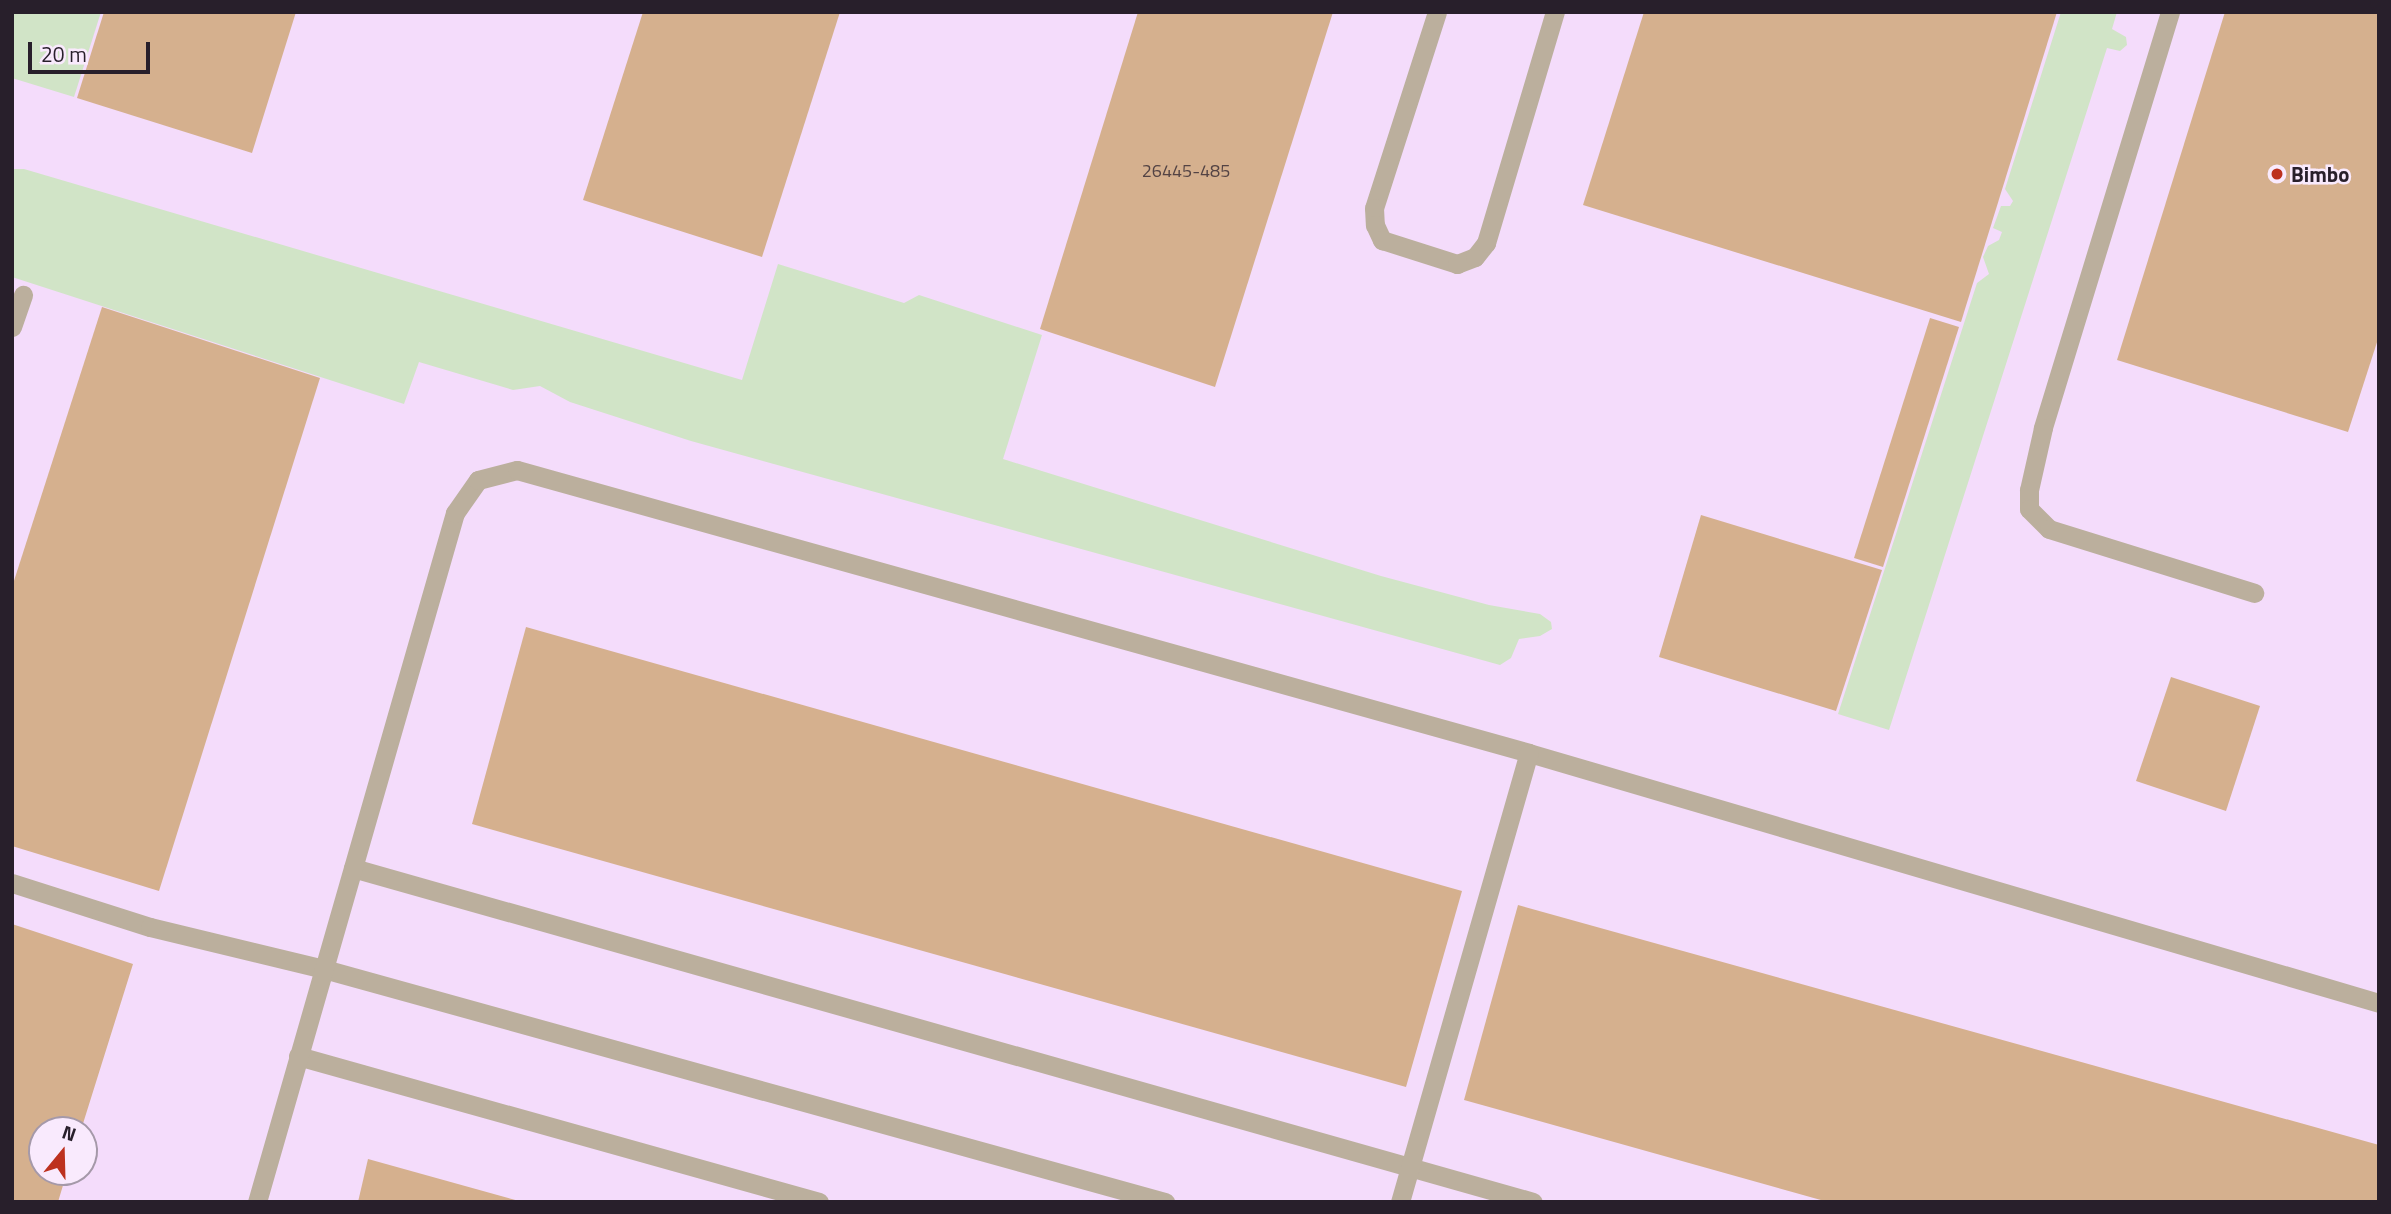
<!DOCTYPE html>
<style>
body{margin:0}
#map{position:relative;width:2391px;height:1214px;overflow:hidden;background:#f9eafd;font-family:"Titillium Web",sans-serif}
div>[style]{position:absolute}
.built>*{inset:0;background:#f4dcfb}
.green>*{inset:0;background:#d1e4c7}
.building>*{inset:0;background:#d5b08e}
.lane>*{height:19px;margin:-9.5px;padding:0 9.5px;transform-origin:9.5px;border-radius:9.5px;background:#bbaf9d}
.dots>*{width:19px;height:19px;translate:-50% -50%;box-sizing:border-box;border:4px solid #f9eafd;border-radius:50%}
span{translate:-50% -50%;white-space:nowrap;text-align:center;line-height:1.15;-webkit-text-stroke:5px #f9eafd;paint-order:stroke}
.number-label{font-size:18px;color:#534344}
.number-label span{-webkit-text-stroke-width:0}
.poi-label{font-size:21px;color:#281f2b;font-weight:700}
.left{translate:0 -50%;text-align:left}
.frame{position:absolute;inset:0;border:14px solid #281f2b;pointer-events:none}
.north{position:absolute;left:28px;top:1116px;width:70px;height:70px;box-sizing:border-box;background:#f9eafd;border:2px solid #a599a9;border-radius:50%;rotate:19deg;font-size:19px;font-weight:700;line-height:28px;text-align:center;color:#281f2b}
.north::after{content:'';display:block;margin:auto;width:24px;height:32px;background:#bd311f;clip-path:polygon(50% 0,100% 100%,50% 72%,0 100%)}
.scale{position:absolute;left:28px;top:42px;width:122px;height:32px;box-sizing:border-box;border:4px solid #281f2b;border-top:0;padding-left:9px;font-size:21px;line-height:24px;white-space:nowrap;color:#281f2b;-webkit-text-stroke:5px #f9eafd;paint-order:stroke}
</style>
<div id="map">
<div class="built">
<div style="clip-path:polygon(evenodd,12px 12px,2379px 12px,2379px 1202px,12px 1202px,12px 12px,42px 1130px,84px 1130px,84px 1172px,42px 1172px,42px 1130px)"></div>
</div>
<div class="green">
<div style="clip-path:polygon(12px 12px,101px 12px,74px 97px,12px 78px)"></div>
<div style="clip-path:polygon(2061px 12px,2117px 12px,2112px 29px,2126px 37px,2127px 45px,2120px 51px,2107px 48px,1889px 730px,1838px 714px,1977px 283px,1989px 274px,1983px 257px,1988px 246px,1999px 240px,2002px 232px,1993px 228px,2001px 206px,2010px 206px,2013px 201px,2005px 189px)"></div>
<div style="clip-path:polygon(12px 169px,24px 169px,742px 380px,778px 264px,904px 303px,919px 295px,1042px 335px,1003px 459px,1381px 576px,1489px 605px,1540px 614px,1551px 622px,1552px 629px,1540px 636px,1519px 639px,1511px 658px,1500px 665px,691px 441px,570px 402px,540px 386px,513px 390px,419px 362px,404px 404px,12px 277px)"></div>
</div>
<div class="building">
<div style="clip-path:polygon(104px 12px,296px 12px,252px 153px,77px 98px)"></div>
<div style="clip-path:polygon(643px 12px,840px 12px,762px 257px,583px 200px)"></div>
<div style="clip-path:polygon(1138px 12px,1333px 12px,1215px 387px,1040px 329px)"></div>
<div style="clip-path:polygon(1644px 12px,2057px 12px,1961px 322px,1583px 205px)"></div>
<div style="clip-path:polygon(2225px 12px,2379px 12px,2379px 336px,2348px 432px,2117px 360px)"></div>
<div style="clip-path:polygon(102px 307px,320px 378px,159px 891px,12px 846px,12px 587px)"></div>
<div style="clip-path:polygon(1930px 318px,1959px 327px,1883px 567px,1854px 558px)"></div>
<div style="clip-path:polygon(1701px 515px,1882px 570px,1836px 711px,1659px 657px)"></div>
<div style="clip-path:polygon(526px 627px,1462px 891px,1406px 1087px,472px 824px)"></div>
<div style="clip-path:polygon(2171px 677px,2260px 706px,2226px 811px,2136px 781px)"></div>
<div style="clip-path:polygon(1518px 905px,2379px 1145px,2379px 1202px,1828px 1202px,1464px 1100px)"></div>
<div style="clip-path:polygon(12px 924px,133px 964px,81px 1130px,42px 1130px,42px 1172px,67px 1172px,58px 1202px,12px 1202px)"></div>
<div style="clip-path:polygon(368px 1159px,519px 1201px,519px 1202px,358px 1202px)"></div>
</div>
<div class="lane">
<div style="left:1437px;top:12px;width:206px;rotate:107.8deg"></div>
<div style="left:1374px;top:208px;width:17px;rotate:87deg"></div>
<div style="left:1375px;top:225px;width:17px;rotate:65deg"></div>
<div style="left:1382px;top:240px;width:79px;rotate:17.7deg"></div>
<div style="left:1457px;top:264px;width:19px;rotate:-21deg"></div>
<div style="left:1475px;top:257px;width:18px;rotate:-52deg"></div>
<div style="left:1486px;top:243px;width:241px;rotate:-73.4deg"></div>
<div style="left:2170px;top:12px;width:435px;rotate:107deg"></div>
<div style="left:2043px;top:428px;width:64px;rotate:102.7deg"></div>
<div style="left:2029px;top:490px;width:19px;rotate:90deg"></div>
<div style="left:2029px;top:509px;width:28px;rotate:45deg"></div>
<div style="left:2049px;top:529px;width:215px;rotate:17.3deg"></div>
<div style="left:12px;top:327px;width:34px;rotate:-71deg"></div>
<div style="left:353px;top:868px;width:1226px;rotate:15.8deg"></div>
<div style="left:12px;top:883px;width:145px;rotate:17.7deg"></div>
<div style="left:150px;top:927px;width:179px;rotate:13.6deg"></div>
<div style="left:324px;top:969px;width:873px;rotate:15.49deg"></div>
<div style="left:298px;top:1056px;width:541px;rotate:15.65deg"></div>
<div style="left:257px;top:1202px;width:717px;rotate:-73.97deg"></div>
<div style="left:455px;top:513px;width:40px;rotate:-55.1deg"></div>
<div style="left:478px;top:480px;width:40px;rotate:-14.4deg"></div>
<div style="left:517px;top:470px;width:1051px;rotate:15.62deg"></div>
<div style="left:1529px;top:753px;width:886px;rotate:16.39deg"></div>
<div style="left:1400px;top:1202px;width:467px;rotate:-74deg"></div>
</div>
<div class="dots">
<div style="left:2277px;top:174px;background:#bd311f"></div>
</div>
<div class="number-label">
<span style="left:1186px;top:171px">26445-485</span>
</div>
<div class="poi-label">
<span class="left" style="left:2291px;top:174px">Bimbo</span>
</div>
<div class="frame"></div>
<div class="north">N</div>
<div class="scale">20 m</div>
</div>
